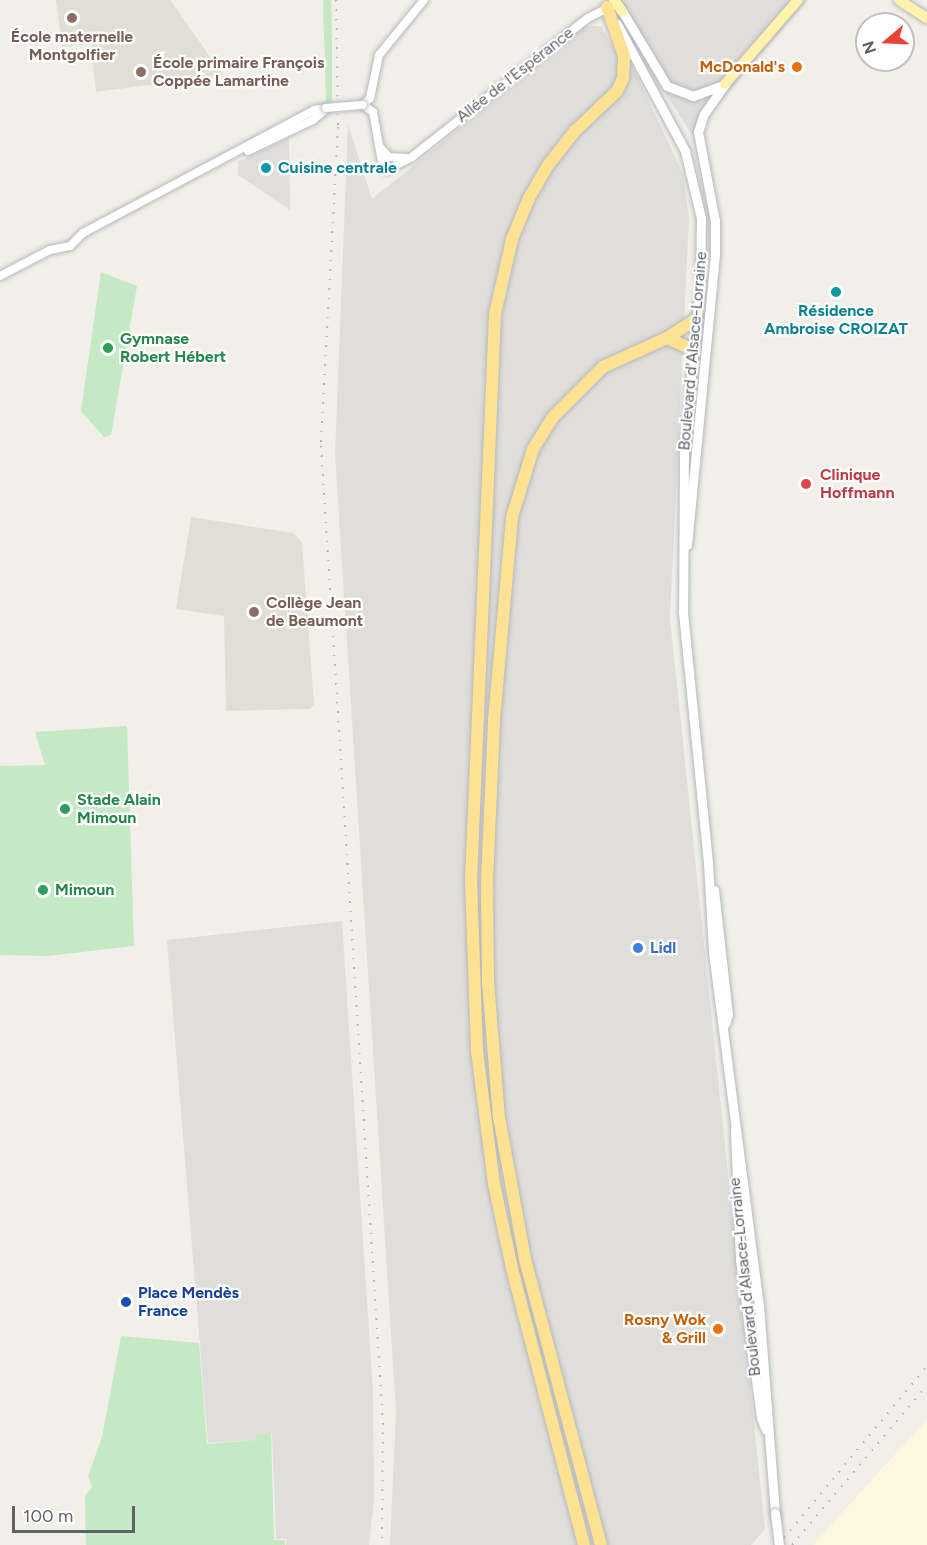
<!DOCTYPE html>
<meta charset="utf-8">
<style>
body{margin:0}
#map{position:relative;width:927px;height:1545px;overflow:hidden;background:#f1efe8;font-family:Figtree,sans-serif}
div>[style]{position:absolute}
.commercial>*{inset:0;background:#fef7e0}
.industrial>*{inset:0;background:#e0deda}
.education>*{inset:0;background:#e1ded6}
.green>*{inset:0;background:#c5e8c5}
.roads{filter:drop-shadow(0 0 2px #b5b8bc) drop-shadow(0 0 2px #b5b8bc)}
.tertiary>*{height:8px;margin:-4px;padding:0 4px;transform-origin:4px;border-radius:4px;background:#fff}
.secondary>*{height:9px;margin:-4.5px;padding:0 4.5px;transform-origin:4.5px;border-radius:4.5px;background:#fff}
.primary>*{height:10px;margin:-5px;padding:0 5px;transform-origin:5px;border-radius:5px;background:#fff2af}
.motorway>*{height:12px;margin:-6px;padding:0 6px;transform-origin:6px;border-radius:6px;background:#fde293}
.rail>*{height:2px;margin-top:-1px;transform-origin:0;background:repeating-linear-gradient(90deg,#b6b7b8 0 1.5px,transparent 0 9.5px)}
.bridges{filter:drop-shadow(0 0 2px #b5b8bc) drop-shadow(0 0 2px #b5b8bc)}
.tertiary-bridge>*{height:8px;margin:-4px;padding:0 4px;transform-origin:4px;border-radius:4px;background:#fff}
.secondary-bridge>*{height:9px;margin:-4.5px;padding:0 4.5px;transform-origin:4.5px;border-radius:4.5px;background:#fff}
.dots>*{width:16px;height:16px;translate:-50% -50%;box-sizing:border-box;border:3px solid #fff;border-radius:50%}
span{translate:-50% -50%;white-space:nowrap;text-align:center;line-height:1.15;-webkit-text-stroke:4.5px #fff;paint-order:stroke}
.education-label{font-size:16px;color:#785e54;font-weight:700}
.left{translate:0 -50%;text-align:left}
.food-label{font-size:16px;color:#c56008;font-weight:700}
.right{translate:-100% -50%;text-align:right}
.street-label{font-size:16px;color:#5f6368}
.culture-label{font-size:16px;color:#0d838f;font-weight:700}
.leisure-label{font-size:16px;color:#27864d;font-weight:700}
.health-label{font-size:16px;color:#be3a42;font-weight:700}
.shop-label{font-size:16px;color:#366cbe;font-weight:700}
.transit-label{font-size:16px;color:#164399;font-weight:700}
.north{position:absolute;left:855px;top:12px;width:60px;height:60px;box-sizing:border-box;background:#fff;border:2px solid #bfc1c3;border-radius:50%;rotate:251deg;font-size:16px;font-weight:700;line-height:24px;text-align:center;color:#5f6368}
.north::after{content:'';display:block;margin:auto;width:21px;height:27px;background:#ea4335;clip-path:polygon(50% 0,100% 100%,50% 72%,0 100%)}
.scale{position:absolute;left:12px;top:1506px;width:123px;height:27px;box-sizing:border-box;border:3px solid #5f6368;border-top:0;padding-left:8px;font-size:18px;line-height:21px;white-space:nowrap;color:#5f6368;-webkit-text-stroke:4px #fff;paint-order:stroke}
</style>
<div id="map">
<div class="commercial">
<div style="clip-path:polygon(927px 1420px,927px 1545px,813px 1545px,877px 1474px)"></div>
</div>
<div class="industrial">
<div style="clip-path:polygon(606px 0,808px 0,692px 135px)"></div>
<div style="clip-path:polygon(586px 26px,601px 26px,620px 60px,633px 67px,683px 174px,689px 218px,670px 618px,765px 1529px,751px 1545px,390px 1545px,396px 1412px,335px 454px,348px 124px,372px 199px)"></div>
<div style="clip-path:polygon(289px 138px,290px 210px,238px 175px,238px 162px)"></div>
<div style="clip-path:polygon(342px 921px,373px 1392px,374px 1501px,369px 1545px,286px 1545px,286px 1539px,276px 1539px,272px 1433px,257px 1434px,257px 1440px,208px 1443px,167px 940px)"></div>
</div>
<div class="education">
<div style="clip-path:polygon(56px 0,170px 0,223px 75px,96px 92px,91px 44px,62px 47px)"></div>
<div style="clip-path:polygon(191px 517px,293px 533px,302px 542px,314px 705px,310px 709px,226px 711px,224px 616px,176px 609px)"></div>
</div>
<div class="green">
<div style="clip-path:polygon(323px 0,331px 0,332px 27px,332px 102px,326px 103px)"></div>
<div style="clip-path:polygon(101px 272px,137px 286px,111px 435px,104px 437px,81px 411px)"></div>
<div style="clip-path:polygon(127px 726px,134px 946px,47px 956px,0 955px,0 766px,45px 765px,35px 732px)"></div>
<div style="clip-path:polygon(121px 1336px,199px 1343px,207px 1444px,256px 1440px,257px 1434px,271px 1433px,274px 1540px,285px 1540px,285px 1545px,86px 1545px,85px 1496px,92px 1487px,88px 1476px,102px 1437px)"></div>
</div>
<div class="roads">
<div class="tertiary">
<div style="left:424px;top:0;width:71px;rotate:129.3deg"></div>
<div style="left:379px;top:55px;width:44px;rotate:101.8deg"></div>
<div style="left:370px;top:98px;width:10px;rotate:135deg"></div>
<div style="left:363px;top:105px;width:12px;rotate:35deg"></div>
<div style="left:373px;top:112px;width:56px;rotate:79.7deg"></div>
<div style="left:383px;top:167px;width:5px;rotate:37deg"></div>
<div style="left:387px;top:170px;width:28px;rotate:-27deg"></div>
<div style="left:412px;top:157px;width:224px;rotate:-38.3deg"></div>
<div style="left:588px;top:18px;width:25px;rotate:-27deg"></div>
<div style="left:379px;top:146px;width:15px;rotate:48deg"></div>
<div style="left:389px;top:157px;width:17px;rotate:3deg"></div>
<div style="left:248px;top:151px;width:72px;rotate:-25.5deg"></div>
<div style="left:313px;top:120px;width:17px;rotate:-40deg"></div>
<div style="left:0;top:276px;width:56px;rotate:-27.5deg"></div>
<div style="left:50px;top:250px;width:20px;rotate:-11deg"></div>
<div style="left:70px;top:246px;width:18px;rotate:-45deg"></div>
<div style="left:83px;top:233px;width:262px;rotate:-28deg"></div>
<div style="left:314px;top:110px;width:12px;rotate:-9deg"></div>
</div>
<div class="secondary">
<div style="left:622px;top:11px;width:87px;rotate:59deg"></div>
<div style="left:667px;top:86px;width:28px;rotate:21deg"></div>
<div style="left:693px;top:96px;width:32px;rotate:-20deg"></div>
<div style="left:617px;top:24px;width:144px;rotate:61.8deg"></div>
<div style="left:685px;top:151px;width:69px;rotate:76.6deg"></div>
<div style="left:701px;top:218px;width:68px;rotate:90.8deg"></div>
<div style="left:700px;top:286px;width:162px;rotate:95.7deg"></div>
<div style="left:684px;top:447px;width:165px;rotate:90.3deg"></div>
<div style="left:683px;top:612px;width:251px;rotate:84.3deg"></div>
<div style="left:708px;top:862px;width:90px;rotate:86.8deg"></div>
<div style="left:713px;top:952px;width:356px;rotate:82.6deg"></div>
<div style="left:759px;top:1305px;width:209px;rotate:85.6deg"></div>
<div style="left:687px;top:545px;width:293px;rotate:-84.5deg"></div>
<div style="left:715px;top:253px;width:32px;rotate:-90deg"></div>
<div style="left:715px;top:221px;width:91px;rotate:-100.8deg"></div>
<div style="left:698px;top:132px;width:19px;rotate:-72deg"></div>
<div style="left:704px;top:114px;width:37px;rotate:-55deg"></div>
<div style="left:714px;top:890px;width:125px;rotate:83.6deg"></div>
<div style="left:728px;top:1014px;width:10px;rotate:107deg"></div>
<div style="left:735px;top:1129px;width:131px;rotate:87.8deg"></div>
<div style="left:740px;top:1260px;width:159px;rotate:82.4deg"></div>
<div style="left:761px;top:1418px;width:13px;rotate:67deg"></div>
</div>
<div class="primary">
<div style="left:614px;top:0;width:14px;rotate:54deg"></div>
<div style="left:899px;top:0;width:33px;rotate:33deg"></div>
<div style="left:725px;top:84px;width:111px;rotate:-49deg"></div>
</div>
<div class="motorway">
<div style="left:667px;top:338px;width:27px;rotate:24deg"></div>
<div style="left:584px;top:1545px;width:286px;rotate:-104.6deg"></div>
<div style="left:512px;top:1268px;width:86px;rotate:-102.1deg"></div>
<div style="left:494px;top:1184px;width:133px;rotate:-97.3deg"></div>
<div style="left:477px;top:1052px;width:172px;rotate:-92deg"></div>
<div style="left:471px;top:880px;width:567px;rotate:-87.57deg"></div>
<div style="left:495px;top:314px;width:77px;rotate:-77.2deg"></div>
<div style="left:512px;top:239px;width:44px;rotate:-67.5deg"></div>
<div style="left:529px;top:198px;width:39px;rotate:-60deg"></div>
<div style="left:549px;top:164px;width:41px;rotate:-52deg"></div>
<div style="left:574px;top:132px;width:59px;rotate:-43.6deg"></div>
<div style="left:617px;top:91px;width:14px;rotate:-65deg"></div>
<div style="left:623px;top:78px;width:22px;rotate:-87deg"></div>
<div style="left:624px;top:56px;width:52px;rotate:-109.1deg"></div>
<div style="left:601px;top:1545px;width:296px;rotate:-104.9deg"></div>
<div style="left:525px;top:1259px;width:143px;rotate:-100.4deg"></div>
<div style="left:499px;top:1118px;width:136px;rotate:-94.6deg"></div>
<div style="left:488px;top:982px;width:100px;rotate:-90.6deg"></div>
<div style="left:487px;top:882px;width:162px;rotate:-87.5deg"></div>
<div style="left:494px;top:720px;width:204px;rotate:-84.9deg"></div>
<div style="left:512px;top:517px;width:71px;rotate:-72.8deg"></div>
<div style="left:533px;top:449px;width:36px;rotate:-58deg"></div>
<div style="left:552px;top:418px;width:72px;rotate:-45deg"></div>
<div style="left:603px;top:367px;width:70px;rotate:-24.4deg"></div>
<div style="left:667px;top:338px;width:35px;rotate:-33deg"></div>
</div>
</div>
<div class="rail">
<div style="left:336px;top:0;width:127px;rotate:89.1deg"></div>
<div style="left:338px;top:127px;width:319px;rotate:93.1deg"></div>
<div style="left:321px;top:446px;width:979px;rotate:86.37deg"></div>
<div style="left:383px;top:1423px;width:122px;rotate:90.5deg"></div>
<div style="left:778px;top:1545px;width:233px;rotate:-50.2deg"></div>
<div style="left:792px;top:1545px;width:209px;rotate:-49.8deg"></div>
</div>
<div class="bridges">
<div class="tertiary-bridge">
<div style="left:326px;top:108px;width:37px;rotate:-5deg"></div>
</div>
<div class="secondary-bridge">
<div style="left:775px;top:1513px;width:32px;rotate:83deg"></div>
</div>
</div>
<div class="dots">
<div style="left:72px;top:18px;background:#8d6e63"></div>
<div style="left:797px;top:67px;background:#e8710a"></div>
<div style="left:141px;top:72px;background:#8d6e63"></div>
<div style="left:266px;top:168px;background:#0f9aa8"></div>
<div style="left:836px;top:292px;background:#0f9aa8"></div>
<div style="left:108px;top:348px;background:#2e9e5b"></div>
<div style="left:806px;top:484px;background:#e0444e"></div>
<div style="left:254px;top:612px;background:#8d6e63"></div>
<div style="left:65px;top:809px;background:#2e9e5b"></div>
<div style="left:43px;top:890px;background:#2e9e5b"></div>
<div style="left:638px;top:948px;background:#3f7fe0"></div>
<div style="left:126px;top:1302px;background:#1a4fb4"></div>
<div style="left:718px;top:1329px;background:#e8710a"></div>
</div>
<div class="education-label">
<span style="left:72px;top:46px">École maternelle<br>Montgolfier</span>
<span class="left" style="left:153px;top:72px">École primaire François<br>Coppée Lamartine</span>
<span class="left" style="left:266px;top:612px">Collège Jean<br>de Beaumont</span>
</div>
<div class="food-label">
<span class="right" style="left:785px;top:67px">McDonald's</span>
<span class="right" style="left:706px;top:1329px">Rosny Wok<br>&amp; Grill</span>
</div>
<div class="street-label">
<span style="left:515px;top:75px;rotate:-38deg">Allée de l'Espérance</span>
<span style="left:693px;top:351px;rotate:-85deg">Boulevard d'Alsace-Lorraine</span>
<span style="left:745px;top:1277px;rotate:-96deg">Boulevard d'Alsace-Lorraine</span>
</div>
<div class="culture-label">
<span class="left" style="left:278px;top:168px">Cuisine centrale</span>
<span style="left:836px;top:320px">Résidence<br>Ambroise CROIZAT</span>
</div>
<div class="leisure-label">
<span class="left" style="left:120px;top:348px">Gymnase<br>Robert Hébert</span>
<span class="left" style="left:77px;top:809px">Stade Alain<br>Mimoun</span>
<span class="left" style="left:55px;top:890px">Mimoun</span>
</div>
<div class="health-label">
<span class="left" style="left:820px;top:484px">Clinique<br>Hoffmann</span>
</div>
<div class="shop-label">
<span class="left" style="left:650px;top:948px">Lidl</span>
</div>
<div class="transit-label">
<span class="left" style="left:138px;top:1302px">Place Mendès<br>France</span>
</div>
<div class="north">N</div>
<div class="scale">100 m</div>
</div>
